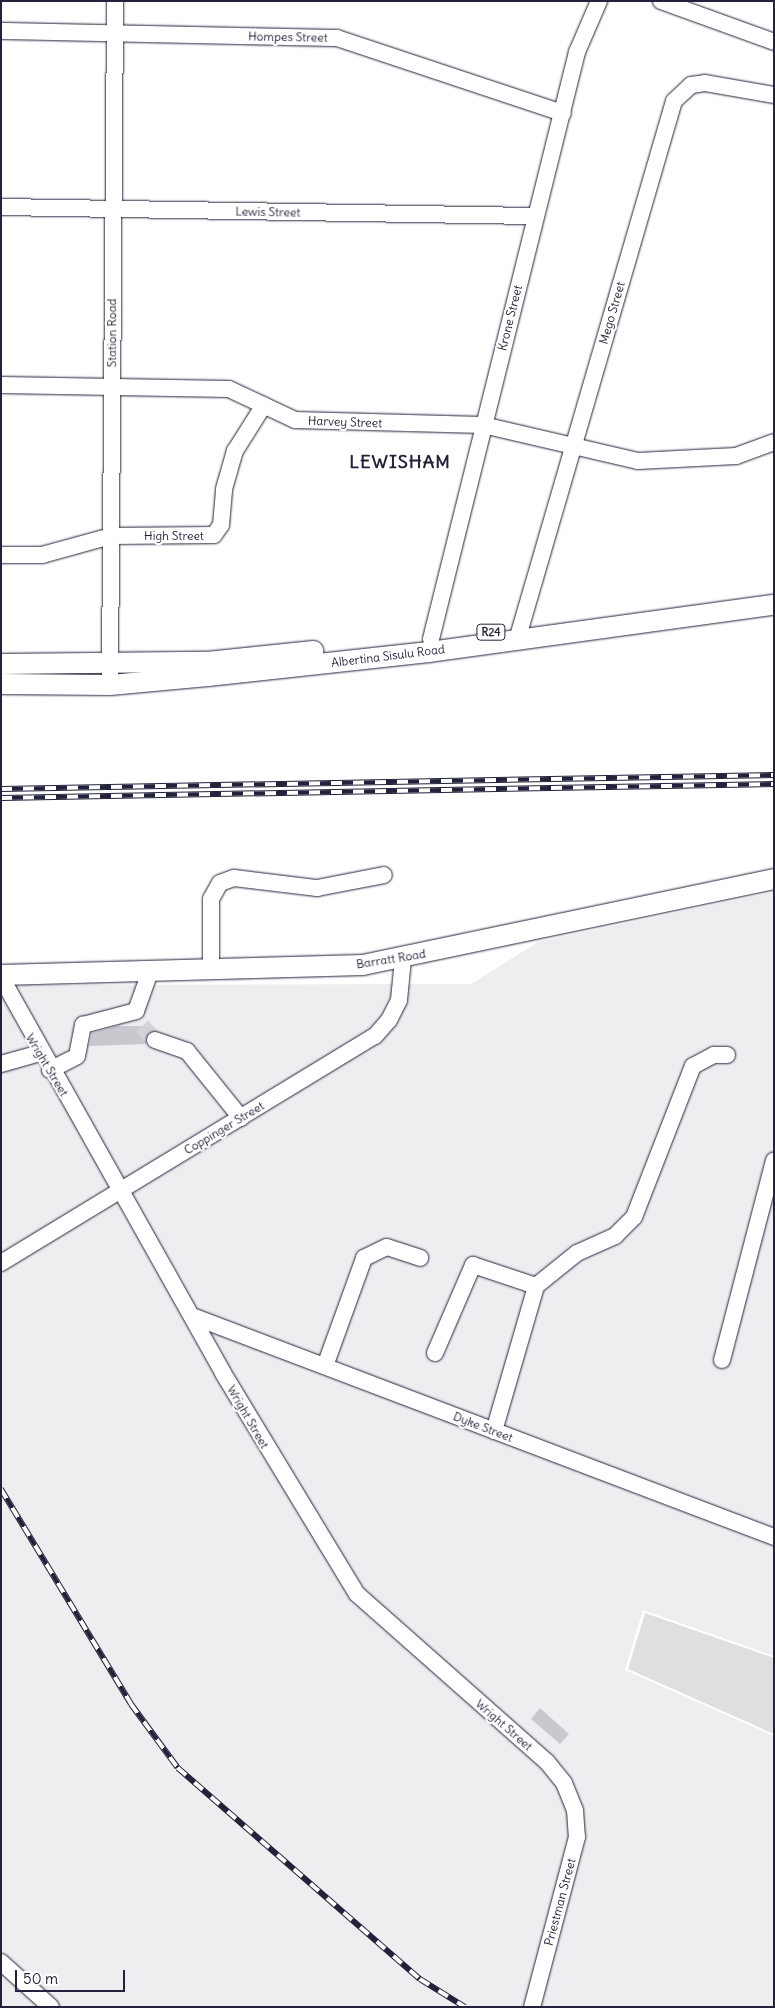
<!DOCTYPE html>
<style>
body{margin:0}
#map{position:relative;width:775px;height:2008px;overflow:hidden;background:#fff;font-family:Delius,sans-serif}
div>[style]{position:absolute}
.built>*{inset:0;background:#eeeef1}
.green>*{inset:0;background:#dfdfe2}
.building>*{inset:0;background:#c8c8cf}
.minor-tunnel>*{height:16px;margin-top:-8px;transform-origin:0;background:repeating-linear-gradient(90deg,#d3d3d8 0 16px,transparent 0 24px)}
.roads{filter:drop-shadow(0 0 1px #22223b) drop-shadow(0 0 1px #22223b)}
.minor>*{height:16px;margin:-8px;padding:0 8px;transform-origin:8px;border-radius:8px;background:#fff}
.major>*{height:20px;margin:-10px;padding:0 10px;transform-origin:10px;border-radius:10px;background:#fff}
.rail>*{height:5.5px;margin-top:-2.75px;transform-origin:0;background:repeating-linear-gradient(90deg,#fff 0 11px,#22223b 0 22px);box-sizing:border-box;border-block:1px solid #22223b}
span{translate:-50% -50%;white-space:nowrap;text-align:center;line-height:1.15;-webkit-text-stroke:4.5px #fff;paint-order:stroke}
.shield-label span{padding:1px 4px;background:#fff;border:1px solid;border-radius:4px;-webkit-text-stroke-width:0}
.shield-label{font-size:11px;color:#22223b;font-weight:700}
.street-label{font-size:12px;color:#22223b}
.district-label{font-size:18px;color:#22223b;font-weight:700;letter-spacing:1px}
.frame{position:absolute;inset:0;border:2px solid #22223b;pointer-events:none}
.scale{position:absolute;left:15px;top:1970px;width:110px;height:22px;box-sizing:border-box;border:2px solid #22223b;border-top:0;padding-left:6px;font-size:15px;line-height:18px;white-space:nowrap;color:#22223b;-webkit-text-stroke:4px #fff;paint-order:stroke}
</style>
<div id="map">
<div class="built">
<div style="clip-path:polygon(774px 892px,774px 1656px,643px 1610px,625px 1670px,774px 1736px,774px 2007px,1px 2007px,1px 985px,471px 984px,538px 942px)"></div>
</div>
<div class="green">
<div style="clip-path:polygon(645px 1613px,774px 1658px,774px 1734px,628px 1669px)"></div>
</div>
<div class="building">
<div style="clip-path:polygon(117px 1026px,154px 1026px,154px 1030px,146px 1036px,146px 1044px,89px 1046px,92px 1033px)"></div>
<div style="clip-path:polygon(540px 1708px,569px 1734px,560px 1744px,531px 1719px)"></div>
</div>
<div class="minor-tunnel">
<div style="left:142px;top:1026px;width:19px;rotate:47deg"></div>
</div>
<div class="roads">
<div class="minor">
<div style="left:661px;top:1px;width:120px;rotate:19.9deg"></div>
<div style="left:1px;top:31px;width:336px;rotate:1.2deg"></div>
<div style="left:337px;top:38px;width:238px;rotate:18.4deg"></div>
<div style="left:1px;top:207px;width:534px;rotate:0.97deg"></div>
<div style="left:1px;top:385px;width:228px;rotate:1deg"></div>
<div style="left:229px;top:389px;width:73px;rotate:25.2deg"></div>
<div style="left:295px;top:420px;width:188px;rotate:1.5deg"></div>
<div style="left:483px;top:425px;width:159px;rotate:13.1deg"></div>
<div style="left:638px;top:461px;width:98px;rotate:-2.9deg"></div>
<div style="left:736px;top:456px;width:40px;rotate:-20.2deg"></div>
<div style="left:1px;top:555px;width:41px"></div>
<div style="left:42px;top:555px;width:72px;rotate:-15.4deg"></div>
<div style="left:111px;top:536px;width:103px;rotate:-0.6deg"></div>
<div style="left:214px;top:535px;width:12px;rotate:-55deg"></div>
<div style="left:221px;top:525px;width:36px;rotate:-85deg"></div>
<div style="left:224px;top:489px;width:40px;rotate:-74deg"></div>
<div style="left:235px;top:451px;width:54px;rotate:-57.8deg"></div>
<div style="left:431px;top:639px;width:605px;rotate:-76.03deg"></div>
<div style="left:577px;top:52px;width:56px;rotate:-66.7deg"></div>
<div style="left:517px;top:640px;width:561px;rotate:-73.76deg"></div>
<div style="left:674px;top:101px;width:23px;rotate:-43deg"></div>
<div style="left:691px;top:85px;width:14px;rotate:-8deg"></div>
<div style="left:705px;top:83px;width:70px;rotate:9.9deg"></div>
<div style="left:110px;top:675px;width:674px;rotate:-89.57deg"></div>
<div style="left:211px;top:970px;width:71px;rotate:-90deg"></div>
<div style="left:211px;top:899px;width:18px;rotate:-61deg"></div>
<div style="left:220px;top:883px;width:15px;rotate:-20deg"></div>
<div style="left:234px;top:878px;width:84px;rotate:6.9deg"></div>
<div style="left:317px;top:888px;width:68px;rotate:-11deg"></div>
<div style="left:1px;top:977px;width:454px;rotate:60.7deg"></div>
<div style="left:223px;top:1373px;width:258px;rotate:58.8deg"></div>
<div style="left:357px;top:1594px;width:254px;rotate:41.5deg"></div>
<div style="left:547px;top:1762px;width:27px;rotate:51deg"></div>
<div style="left:564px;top:1783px;width:29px;rotate:68deg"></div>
<div style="left:575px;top:1810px;width:27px;rotate:86deg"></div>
<div style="left:577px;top:1837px;width:176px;rotate:104.8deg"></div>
<div style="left:155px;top:1040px;width:34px;rotate:19deg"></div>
<div style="left:187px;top:1051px;width:86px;rotate:51.1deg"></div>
<div style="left:1px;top:1064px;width:41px;rotate:-15.8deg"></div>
<div style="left:50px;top:1070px;width:30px;rotate:-27deg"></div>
<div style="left:77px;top:1056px;width:32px;rotate:-79deg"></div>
<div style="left:83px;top:1025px;width:55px;rotate:-14.8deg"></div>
<div style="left:136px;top:1011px;width:41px;rotate:-70.3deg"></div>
<div style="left:1px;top:1263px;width:437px;rotate:-31.3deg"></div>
<div style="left:375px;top:1036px;width:21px;rotate:-49deg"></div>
<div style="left:389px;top:1020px;width:22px;rotate:-63deg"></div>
<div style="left:399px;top:1000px;width:41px;rotate:-84.4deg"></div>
<div style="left:192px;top:1316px;width:623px;rotate:20.79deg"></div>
<div style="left:435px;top:1353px;width:96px;rotate:-66.6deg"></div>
<div style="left:473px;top:1265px;width:66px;rotate:18.4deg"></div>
<div style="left:722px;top:1360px;width:206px;rotate:-75.4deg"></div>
<div style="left:325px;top:1366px;width:115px;rotate:-70.1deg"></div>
<div style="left:364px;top:1258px;width:25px;rotate:-26deg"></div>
<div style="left:387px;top:1247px;width:35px;rotate:18deg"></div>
<div style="left:494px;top:1431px;width:151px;rotate:-73.8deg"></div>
<div style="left:536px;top:1286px;width:53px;rotate:-38.8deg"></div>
<div style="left:577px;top:1253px;width:42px;rotate:-24.1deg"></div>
<div style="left:615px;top:1236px;width:27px;rotate:-45deg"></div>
<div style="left:634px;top:1217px;width:162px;rotate:-68.7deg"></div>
<div style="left:693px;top:1066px;width:24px;rotate:-28deg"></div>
<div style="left:714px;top:1055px;width:13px"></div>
<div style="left:1px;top:1962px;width:67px;rotate:42deg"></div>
</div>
<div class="major">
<div style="left:1px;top:664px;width:206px;rotate:-0.6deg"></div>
<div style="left:207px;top:662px;width:107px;rotate:-5.9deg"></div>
<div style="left:1px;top:684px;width:109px;rotate:0.5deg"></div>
<div style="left:110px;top:685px;width:98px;rotate:-5.2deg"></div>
<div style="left:208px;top:676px;width:222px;rotate:-6.2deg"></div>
<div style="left:429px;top:652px;width:348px;rotate:-7.8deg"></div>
<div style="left:1px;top:975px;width:362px;rotate:-1.6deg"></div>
<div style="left:363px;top:965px;width:420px;rotate:-11.8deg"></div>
</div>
</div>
<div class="rail">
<div style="left:1px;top:789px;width:773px;rotate:-1.04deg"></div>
<div style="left:1px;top:798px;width:773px;rotate:-1.04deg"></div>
<div style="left:1px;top:1489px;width:251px;rotate:58.8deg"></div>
<div style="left:131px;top:1704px;width:79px;rotate:53.7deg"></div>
<div style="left:178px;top:1768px;width:321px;rotate:41.1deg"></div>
<div style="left:420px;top:1979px;width:53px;rotate:31.9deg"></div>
</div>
<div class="shield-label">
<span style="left:491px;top:632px">R24</span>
</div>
<div class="street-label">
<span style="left:288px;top:37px;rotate:1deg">Hompes Street</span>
<span style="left:268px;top:212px;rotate:1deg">Lewis Street</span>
<span style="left:612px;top:313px;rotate:-74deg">Mego Street</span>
<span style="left:510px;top:318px;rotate:-76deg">Krone Street</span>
<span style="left:112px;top:333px;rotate:-90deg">Station Road</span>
<span style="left:345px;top:422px;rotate:2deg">Harvey Street</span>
<span style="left:174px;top:536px">High Street</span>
<span style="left:388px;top:656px;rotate:-7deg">Albertina Sisulu Road</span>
<span style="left:391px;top:959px;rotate:-9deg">Barratt Road</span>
<span style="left:47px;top:1065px;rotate:59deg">Wright Street</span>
<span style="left:224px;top:1128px;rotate:-31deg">Coppinger Street</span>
<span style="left:248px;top:1417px;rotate:60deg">Wright Street</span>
<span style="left:483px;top:1427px;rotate:21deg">Dyke Street</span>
<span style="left:504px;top:1725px;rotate:41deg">Wright Street</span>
<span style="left:560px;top:1902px;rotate:-75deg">Priestman Street</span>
</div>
<div class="district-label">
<span style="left:400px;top:462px">LEWISHAM</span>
</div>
<div class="frame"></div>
<div class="scale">50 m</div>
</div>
